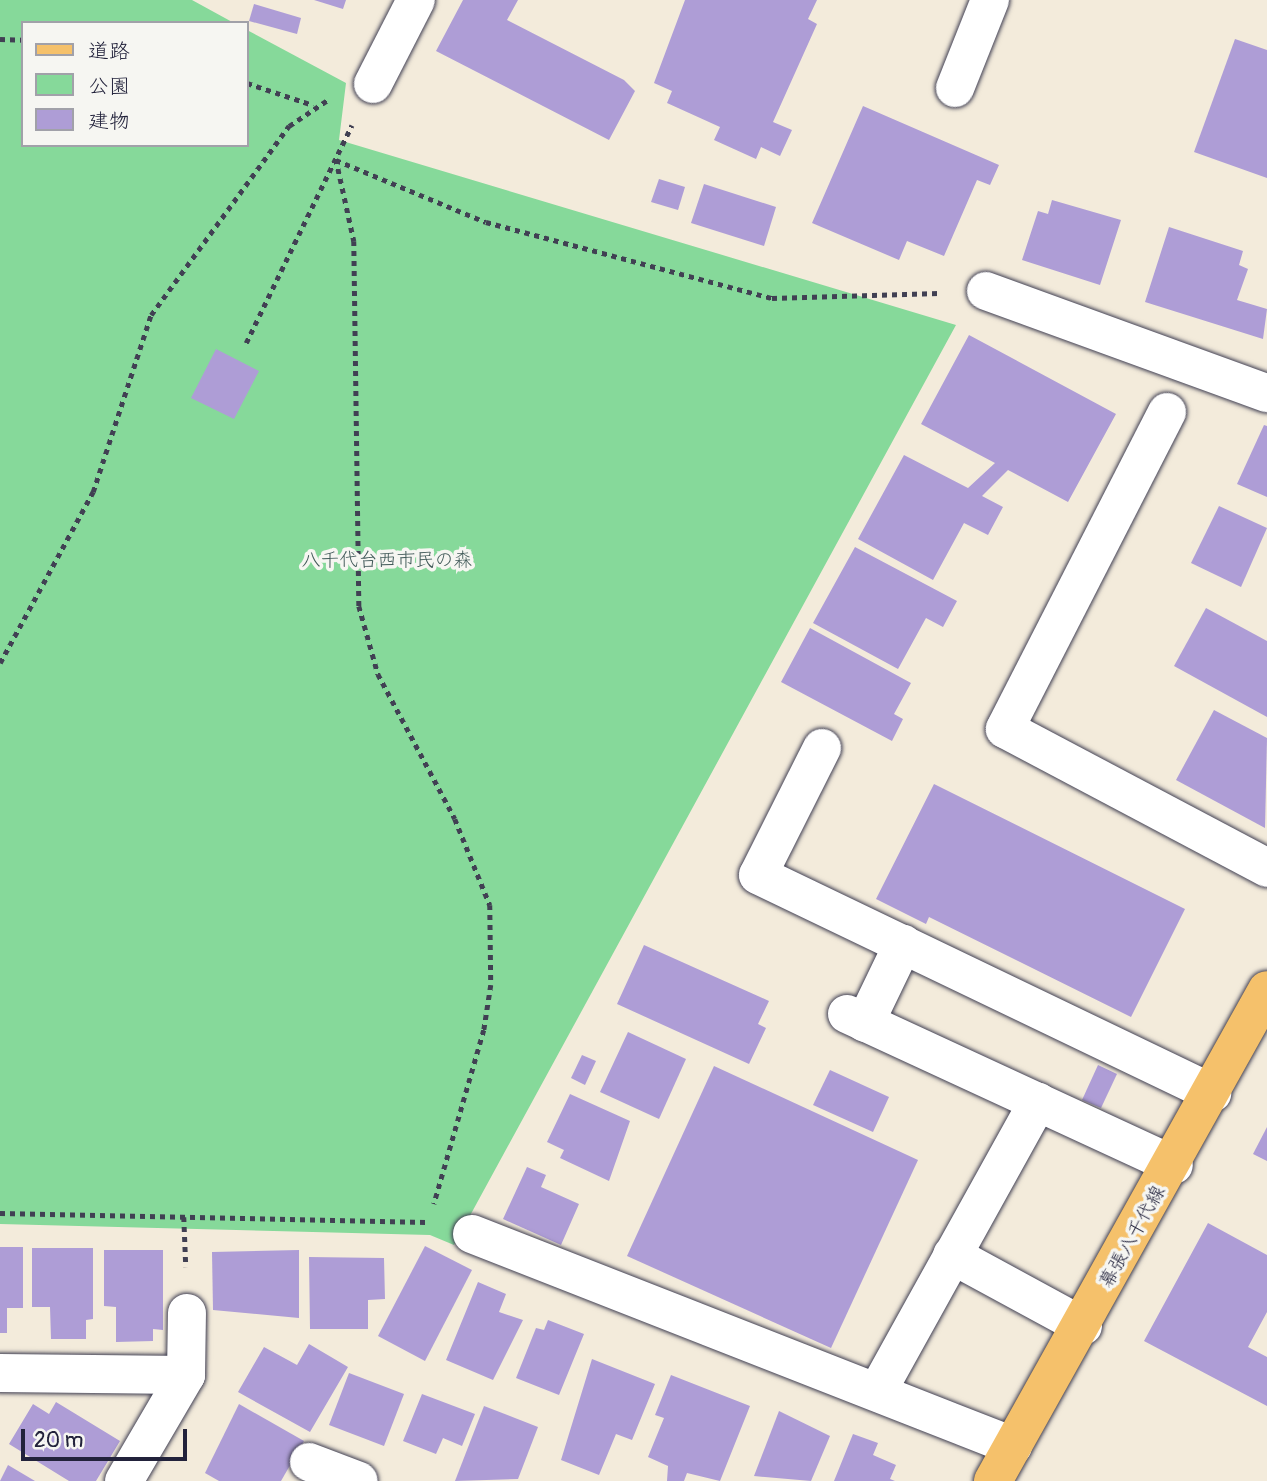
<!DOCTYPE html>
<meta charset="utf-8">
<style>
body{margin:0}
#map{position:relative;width:1267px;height:1481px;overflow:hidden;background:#f3ebdb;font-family:Pangolin,"Klee One",sans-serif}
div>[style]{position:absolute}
.green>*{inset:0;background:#86d99a}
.building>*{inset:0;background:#ae9dd6}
.path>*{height:4.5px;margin-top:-2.25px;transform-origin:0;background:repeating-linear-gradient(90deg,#414053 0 5px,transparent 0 10px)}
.roads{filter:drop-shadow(0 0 2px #414053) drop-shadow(0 0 2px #414053)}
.minor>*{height:38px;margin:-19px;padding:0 19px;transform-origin:19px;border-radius:19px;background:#fff}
.major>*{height:38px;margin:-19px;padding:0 19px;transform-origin:19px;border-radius:19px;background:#f5c16b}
span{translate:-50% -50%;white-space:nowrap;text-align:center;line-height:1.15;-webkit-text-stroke:7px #f6f6f2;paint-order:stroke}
.park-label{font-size:19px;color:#405958}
.street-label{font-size:19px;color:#22223b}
.legend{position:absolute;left:21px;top:21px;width:228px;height:126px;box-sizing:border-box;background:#f6f6f2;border:2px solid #a1a1a9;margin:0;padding:9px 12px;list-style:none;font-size:21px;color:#22223b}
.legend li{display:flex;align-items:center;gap:14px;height:35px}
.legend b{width:35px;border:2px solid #a1a1a9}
.scale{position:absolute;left:21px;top:1429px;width:166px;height:32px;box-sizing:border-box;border:4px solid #22223b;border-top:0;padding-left:9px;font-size:21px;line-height:24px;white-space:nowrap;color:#22223b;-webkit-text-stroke:5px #f6f6f2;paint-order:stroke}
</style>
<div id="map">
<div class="green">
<div style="clip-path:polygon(0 0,192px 0,234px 23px,23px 23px,23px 145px,247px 145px,247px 30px,346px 83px,339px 140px,956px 325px,454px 1245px,430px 1235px,0 1224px)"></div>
</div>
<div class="building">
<div style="clip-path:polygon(314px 0,346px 0,343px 9px)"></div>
<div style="clip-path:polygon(463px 0,518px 0,507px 20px,624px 80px,635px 91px,609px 140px,436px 51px)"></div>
<div style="clip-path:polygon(685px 0,817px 0,808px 19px,817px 24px,773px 122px,792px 130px,780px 156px,761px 147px,756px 159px,714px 140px,720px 127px,667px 103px,672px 91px,654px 83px)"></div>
<div style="clip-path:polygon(254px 4px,301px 18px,297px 34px,249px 21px)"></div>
<div style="clip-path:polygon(1235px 39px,1267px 50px,1267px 178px,1194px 152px)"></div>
<div style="clip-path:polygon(863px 106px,999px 165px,990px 185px,977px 180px,944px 256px,907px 241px,899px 260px,812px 223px)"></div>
<div style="clip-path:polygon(659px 179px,685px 187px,678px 210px,651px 202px)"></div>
<div style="clip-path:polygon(704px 184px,776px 207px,764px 246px,691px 223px)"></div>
<div style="clip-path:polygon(1052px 200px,1121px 220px,1100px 285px,1022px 260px,1038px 211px,1048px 214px)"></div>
<div style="clip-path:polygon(1169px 227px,1243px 251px,1239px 265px,1248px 269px,1237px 300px,1267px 309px,1263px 339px,1145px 302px)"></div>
<div style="clip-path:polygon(969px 335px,1116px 414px,1068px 502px,1008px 470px,982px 496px,1003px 507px,988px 535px,964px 523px,933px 580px,858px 539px,904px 455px,968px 488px,995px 463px,921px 424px)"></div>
<div style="clip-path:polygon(216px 349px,259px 371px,234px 419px,191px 398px)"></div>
<div style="clip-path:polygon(1264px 425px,1267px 426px,1267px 497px,1237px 484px)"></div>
<div style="clip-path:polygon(1219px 506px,1267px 528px,1241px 587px,1191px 563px)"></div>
<div style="clip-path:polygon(855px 547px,957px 601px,943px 627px,926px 618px,898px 669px,813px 623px)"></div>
<div style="clip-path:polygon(1206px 608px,1267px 641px,1267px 717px,1174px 666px)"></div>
<div style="clip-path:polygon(810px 628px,911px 683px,894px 714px,903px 719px,892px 741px,781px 682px)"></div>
<div style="clip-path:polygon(1214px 710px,1267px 738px,1265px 828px,1176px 780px)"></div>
<div style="clip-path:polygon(934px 784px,1185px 909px,1131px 1017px,929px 917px,926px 924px,876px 899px)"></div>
<div style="clip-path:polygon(644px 945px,769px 1001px,758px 1024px,766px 1028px,749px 1064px,617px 1004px)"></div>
<div style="clip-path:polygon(628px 1032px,686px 1059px,659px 1119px,600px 1092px)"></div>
<div style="clip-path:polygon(582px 1055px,596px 1061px,585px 1085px,571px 1078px)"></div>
<div style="clip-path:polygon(1098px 1065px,1117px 1074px,1101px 1108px,1082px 1100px)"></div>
<div style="clip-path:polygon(714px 1066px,918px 1160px,831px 1348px,627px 1256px)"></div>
<div style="clip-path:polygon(830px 1070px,889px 1097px,873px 1132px,813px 1105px)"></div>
<div style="clip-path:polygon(570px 1094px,630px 1121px,609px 1181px,560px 1158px,564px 1150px,547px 1142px)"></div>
<div style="clip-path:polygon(1267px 1127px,1267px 1161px,1253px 1154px)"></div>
<div style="clip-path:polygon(527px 1167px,546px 1175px,541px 1187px,579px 1204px,561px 1245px,503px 1219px)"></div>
<div style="clip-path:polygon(1208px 1223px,1267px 1255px,1267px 1312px,1248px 1347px,1267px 1357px,1267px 1406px,1144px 1341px)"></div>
<div style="clip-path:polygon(425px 1246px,472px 1270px,425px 1361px,378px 1336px)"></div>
<div style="clip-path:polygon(0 1247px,23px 1247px,23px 1308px,7px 1308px,7px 1333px,0 1333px)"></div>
<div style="clip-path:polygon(32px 1248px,93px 1248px,93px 1319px,86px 1320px,86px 1339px,51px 1339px,50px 1307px,32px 1307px)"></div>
<div style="clip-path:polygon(104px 1250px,163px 1250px,163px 1330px,153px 1329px,153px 1341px,116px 1342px,116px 1307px,104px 1306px)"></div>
<div style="clip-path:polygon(299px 1250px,299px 1318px,213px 1310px,212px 1252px)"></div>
<div style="clip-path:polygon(309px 1257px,384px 1258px,385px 1299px,368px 1300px,368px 1329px,310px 1329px)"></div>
<div style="clip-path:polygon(478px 1282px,506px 1294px,499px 1312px,523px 1320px,493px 1380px,446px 1360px)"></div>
<div style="clip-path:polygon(548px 1320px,584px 1334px,559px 1395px,516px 1378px,536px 1328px,544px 1330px)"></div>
<div style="clip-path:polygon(309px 1344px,348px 1367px,310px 1432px,238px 1392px,264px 1347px,297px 1365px)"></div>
<div style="clip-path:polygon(592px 1359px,655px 1384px,632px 1440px,616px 1434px,599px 1475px,561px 1460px)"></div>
<div style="clip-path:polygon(349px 1373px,404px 1394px,384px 1446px,329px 1425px)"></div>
<div style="clip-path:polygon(671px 1375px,750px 1406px,720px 1481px,687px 1473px,684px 1481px,667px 1481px,668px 1466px,648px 1457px,664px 1418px,655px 1415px)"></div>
<div style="clip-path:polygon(422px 1394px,475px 1414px,462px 1446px,443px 1438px,436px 1454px,403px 1441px)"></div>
<div style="clip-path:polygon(56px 1402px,120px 1441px,96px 1481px,69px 1481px,9px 1444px,33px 1404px,49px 1414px)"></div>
<div style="clip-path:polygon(239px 1404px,304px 1441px,281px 1481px,219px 1481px,205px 1473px)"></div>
<div style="clip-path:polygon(484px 1406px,538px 1427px,518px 1479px,455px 1481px)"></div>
<div style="clip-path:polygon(779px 1411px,830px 1436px,811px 1481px,754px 1476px)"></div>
<div style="clip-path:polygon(853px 1434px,878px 1443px,873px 1455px,896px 1465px,890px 1479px,895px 1481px,834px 1481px)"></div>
<div style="clip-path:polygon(8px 1465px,35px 1481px,0 1481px)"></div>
</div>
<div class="path">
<div style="left:0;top:39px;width:23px;rotate:2deg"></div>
<div style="left:247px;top:83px;width:70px;rotate:18.4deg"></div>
<div style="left:336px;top:159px;width:84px;rotate:77.6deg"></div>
<div style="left:354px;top:241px;width:365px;rotate:89.2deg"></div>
<div style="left:359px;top:606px;width:71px;rotate:74.4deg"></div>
<div style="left:378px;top:674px;width:164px;rotate:62deg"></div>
<div style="left:455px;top:819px;width:93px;rotate:67.9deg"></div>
<div style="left:490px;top:905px;width:80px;rotate:89.3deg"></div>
<div style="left:491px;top:985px;width:46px;rotate:98.8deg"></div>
<div style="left:484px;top:1030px;width:181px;rotate:106deg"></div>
<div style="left:336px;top:160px;width:162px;rotate:22.5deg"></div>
<div style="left:486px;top:222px;width:296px;rotate:14.9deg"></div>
<div style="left:772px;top:298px;width:167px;rotate:-1.7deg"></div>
<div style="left:246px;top:343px;width:242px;rotate:-64.1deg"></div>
<div style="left:0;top:663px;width:195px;rotate:-61.5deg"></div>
<div style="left:93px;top:492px;width:186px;rotate:-71.9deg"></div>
<div style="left:151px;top:315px;width:234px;rotate:-53.9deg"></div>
<div style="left:289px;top:126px;width:48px;rotate:-34deg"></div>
<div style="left:0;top:1213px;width:426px;rotate:1.2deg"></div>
<div style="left:184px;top:1217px;width:50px;rotate:87.7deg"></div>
</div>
<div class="roads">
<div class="minor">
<div style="left:373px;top:84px;width:94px;rotate:-62.9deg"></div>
<div style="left:955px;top:88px;width:95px;rotate:-68.3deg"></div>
<div style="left:986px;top:291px;width:299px;rotate:20deg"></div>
<div style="left:1167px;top:412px;width:356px;rotate:117.1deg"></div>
<div style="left:1005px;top:729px;width:297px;rotate:27.9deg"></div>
<div style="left:822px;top:748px;width:142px;rotate:116.7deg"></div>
<div style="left:758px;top:875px;width:504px;rotate:25.65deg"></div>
<div style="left:847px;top:1014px;width:360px;rotate:24.8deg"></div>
<div style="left:865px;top:1023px;width:88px;rotate:-64.3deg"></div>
<div style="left:472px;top:1234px;width:581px;rotate:21.4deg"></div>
<div style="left:952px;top:1255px;width:149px;rotate:28.5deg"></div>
<div style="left:0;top:1373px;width:186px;rotate:0.6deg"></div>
<div style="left:877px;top:1392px;width:332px;rotate:-61deg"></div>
<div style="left:309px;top:1462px;width:53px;rotate:20.8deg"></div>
<div style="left:124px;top:1481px;width:123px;rotate:-59.7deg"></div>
<div style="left:186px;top:1375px;width:62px;rotate:-89.1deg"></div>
</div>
<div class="major">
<div style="left:993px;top:1481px;width:562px;rotate:-60.84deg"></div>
</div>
</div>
<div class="park-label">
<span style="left:387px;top:561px">八千代台西市民の森</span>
</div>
<div class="street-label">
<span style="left:1133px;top:1237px;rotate:-61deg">幕張八千代線</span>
</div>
<ul class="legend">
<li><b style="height:9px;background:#f5c16b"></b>道路</li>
<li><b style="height:19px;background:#86d99a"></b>公園</li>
<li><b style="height:19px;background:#ae9dd6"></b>建物</li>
</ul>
<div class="scale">20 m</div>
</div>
